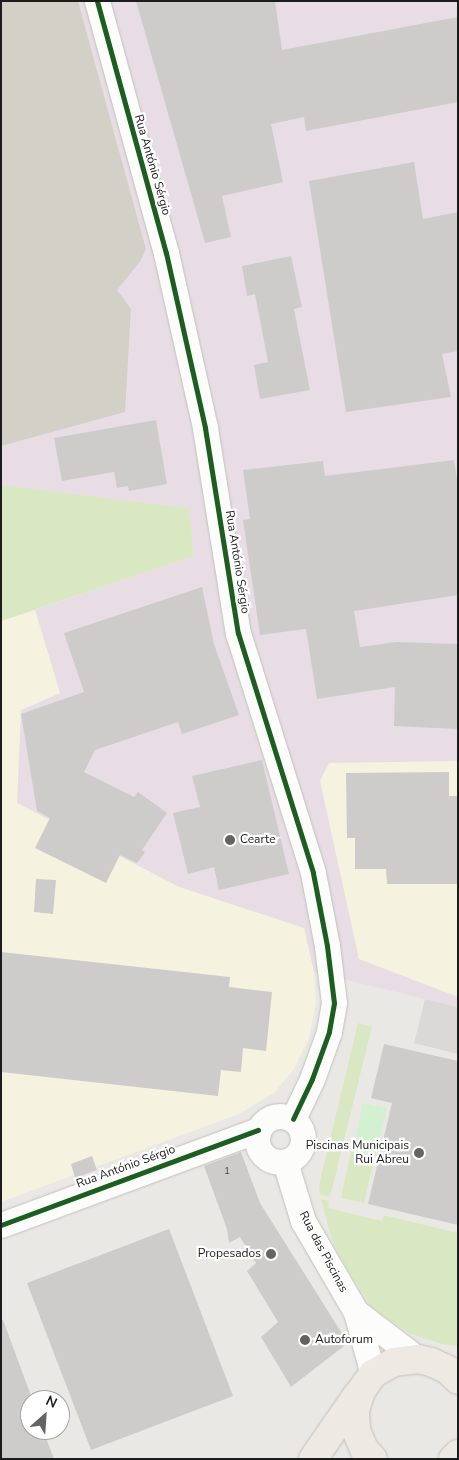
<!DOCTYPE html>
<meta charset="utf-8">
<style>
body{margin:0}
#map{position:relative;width:459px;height:1460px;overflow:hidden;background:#eae8e5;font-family:"Nunito Sans",sans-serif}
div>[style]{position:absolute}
.industrial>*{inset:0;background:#e8dde4}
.education>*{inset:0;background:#f5f2df}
.construction>*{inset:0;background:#d3d1c7}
.grass>*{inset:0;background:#dae7c3}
.park>*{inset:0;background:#d3f0d0}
.parking>*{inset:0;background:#dad9d8}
.building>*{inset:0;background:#ceccca}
.roads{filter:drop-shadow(0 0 1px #c1c0bf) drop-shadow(0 0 1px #c1c0bf)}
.minor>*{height:25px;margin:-12.5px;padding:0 12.5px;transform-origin:12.5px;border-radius:12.5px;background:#fcfcfb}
.minor>.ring{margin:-12.5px;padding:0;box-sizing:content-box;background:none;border:25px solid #fcfcfb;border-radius:50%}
.major>*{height:28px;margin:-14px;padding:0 14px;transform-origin:14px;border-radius:14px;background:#efe9e3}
.cycleway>*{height:5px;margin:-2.5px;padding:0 2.5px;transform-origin:2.5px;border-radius:2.5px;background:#1b5e20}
.dots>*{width:14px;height:14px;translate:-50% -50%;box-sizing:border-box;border:2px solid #fff;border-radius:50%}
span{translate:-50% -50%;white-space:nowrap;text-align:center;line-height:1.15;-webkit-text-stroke:4.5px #fff;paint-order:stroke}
.number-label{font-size:10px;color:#484848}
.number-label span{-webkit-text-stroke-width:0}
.street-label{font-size:12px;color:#1c1c1c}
.poi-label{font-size:12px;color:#1c1c1c}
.left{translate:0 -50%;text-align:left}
.right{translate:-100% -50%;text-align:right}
.frame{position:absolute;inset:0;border:2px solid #1c1c1c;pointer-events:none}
.north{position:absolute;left:20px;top:1390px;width:50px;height:50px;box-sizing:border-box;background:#fff;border:1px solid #a4a4a4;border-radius:50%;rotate:26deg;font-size:14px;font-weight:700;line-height:20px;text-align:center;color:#1c1c1c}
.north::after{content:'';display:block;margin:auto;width:18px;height:22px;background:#646362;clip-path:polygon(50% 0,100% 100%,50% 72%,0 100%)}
</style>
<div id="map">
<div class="industrial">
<div style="clip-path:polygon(78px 1px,458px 1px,458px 1007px,314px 972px,303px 928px,179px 887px,17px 803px,21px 710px,60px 693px,35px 610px,194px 556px,189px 508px,1px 485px,1px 446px,125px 411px,117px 290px,140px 262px,146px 249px)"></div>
</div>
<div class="education">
<div style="clip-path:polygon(35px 610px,60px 693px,21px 710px,17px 803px,179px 887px,304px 928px,314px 972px,316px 1003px,309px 1038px,294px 1069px,274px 1093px,239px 1114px,1px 1202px,1px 621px)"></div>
<div style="clip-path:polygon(458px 761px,458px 997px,359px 959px,320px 781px,329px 763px)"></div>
</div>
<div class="construction">
<div style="clip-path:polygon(1px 1px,78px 1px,146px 249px,140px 262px,117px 290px,131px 309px,125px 412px,1px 446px)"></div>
</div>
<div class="grass">
<div style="clip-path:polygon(1px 485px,189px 508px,194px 556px,1px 621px)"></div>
<div style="clip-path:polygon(358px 1023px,372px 1027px,330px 1197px,320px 1195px,319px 1185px)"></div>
<div style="clip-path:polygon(351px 1151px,375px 1156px,364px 1203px,341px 1198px)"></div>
<div style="clip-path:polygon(321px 1199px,329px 1201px,328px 1208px,382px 1221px,384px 1215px,458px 1233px,458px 1346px,441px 1344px,409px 1333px,371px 1307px,345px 1265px,331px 1237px)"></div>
</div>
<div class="park">
<div style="clip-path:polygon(363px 1103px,387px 1108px,376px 1155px,353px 1149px)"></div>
</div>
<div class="parking">
<div style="clip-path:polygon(425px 999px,458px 1007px,458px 1054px,414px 1043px)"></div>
</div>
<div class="building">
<div style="clip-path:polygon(136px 1px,275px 1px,282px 50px,458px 17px,458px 102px,306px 131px,304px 117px,271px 124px,283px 182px,222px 196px,231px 237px,205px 243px)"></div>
<div style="clip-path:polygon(414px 162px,423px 219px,458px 212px,458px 351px,442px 354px,451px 397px,346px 412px,309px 181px)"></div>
<div style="clip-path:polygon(291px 256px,302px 307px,294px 309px,310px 390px,260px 399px,254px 365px,268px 362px,255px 294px,247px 296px,242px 266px)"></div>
<div style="clip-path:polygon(156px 420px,167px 484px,129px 491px,128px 486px,117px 488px,114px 472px,62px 481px,54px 438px)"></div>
<div style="clip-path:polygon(454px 460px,458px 485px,458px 595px,354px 611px,360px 647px,396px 642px,457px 644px,458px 729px,394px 726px,395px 687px,317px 699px,306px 629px,260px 635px,243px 520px,250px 519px,243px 470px,323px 461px,325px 476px)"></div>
<div style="clip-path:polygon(202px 587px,214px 644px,239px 715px,182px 734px,178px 722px,95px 750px,84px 772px,134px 797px,138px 792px,167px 813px,142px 850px,145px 852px,137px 863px,120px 855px,106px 883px,35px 848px,50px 818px,37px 811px,21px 714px,84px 692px,64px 633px)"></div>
<div style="clip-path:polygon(262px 760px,289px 874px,219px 890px,214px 867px,188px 874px,173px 813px,200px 807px,192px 776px)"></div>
<div style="clip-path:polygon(449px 772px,449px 796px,458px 796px,458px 884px,387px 884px,386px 869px,355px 869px,355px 838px,347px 838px,346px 773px)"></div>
<div style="clip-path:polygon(36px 879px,56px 880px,53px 914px,34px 912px)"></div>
<div style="clip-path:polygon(1px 952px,230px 977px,229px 987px,272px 992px,266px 1051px,243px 1048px,241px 1072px,221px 1070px,218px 1096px,1px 1072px)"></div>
<div style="clip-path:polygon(384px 1044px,458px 1061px,458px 1225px,368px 1204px,392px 1103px,371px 1098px)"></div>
<div style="clip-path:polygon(241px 1152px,260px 1203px,348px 1343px,291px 1387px,261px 1337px,278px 1322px,247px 1271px,256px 1263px,240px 1237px,229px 1243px,227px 1229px,204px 1166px)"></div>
<div style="clip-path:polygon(92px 1156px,97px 1170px,75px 1178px,71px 1164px)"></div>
<div style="clip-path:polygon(169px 1229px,233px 1396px,91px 1450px,27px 1283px)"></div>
<div style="clip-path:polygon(1px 1320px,3px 1320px,30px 1393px,30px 1430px,43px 1430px,54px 1459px,1px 1459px)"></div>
</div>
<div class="roads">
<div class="minor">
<div style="left:97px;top:1px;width:261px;rotate:74.7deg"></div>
<div style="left:166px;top:253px;width:179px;rotate:77.4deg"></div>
<div style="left:205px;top:428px;width:208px;rotate:80.9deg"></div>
<div style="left:238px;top:633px;width:251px;rotate:72.6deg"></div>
<div style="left:313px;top:873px;width:74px;rotate:79.1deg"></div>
<div style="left:327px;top:946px;width:57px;rotate:83deg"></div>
<div style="left:334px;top:1003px;width:29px;rotate:100deg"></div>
<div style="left:329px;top:1032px;width:50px;rotate:109.9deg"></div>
<div style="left:312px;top:1079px;width:44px;rotate:115.4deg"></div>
<div class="ring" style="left:257px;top:1116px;width:21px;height:21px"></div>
<div style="left:285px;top:1162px;width:62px;rotate:73deg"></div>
<div style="left:303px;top:1221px;width:105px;rotate:59.8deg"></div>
<div style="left:356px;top:1312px;width:64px;rotate:74.7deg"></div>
<div style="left:1px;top:1225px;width:274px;rotate:-20.3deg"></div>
<div style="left:356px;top:1312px;width:78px;rotate:37.2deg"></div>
</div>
<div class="major">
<div style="left:313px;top:1459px;width:79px;rotate:-55.3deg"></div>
<div style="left:373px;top:1459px;width:13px;rotate:-132deg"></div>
<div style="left:364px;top:1449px;width:21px;rotate:-113deg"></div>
<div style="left:356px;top:1430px;width:20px;rotate:-93deg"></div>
<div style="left:355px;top:1410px;width:20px;rotate:-72deg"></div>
<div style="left:361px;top:1391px;width:21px;rotate:-55deg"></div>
<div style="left:373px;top:1374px;width:24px;rotate:-30deg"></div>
<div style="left:394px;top:1362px;width:24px;rotate:-7deg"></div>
<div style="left:418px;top:1359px;width:13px;rotate:13deg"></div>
<div style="left:431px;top:1362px;width:19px;rotate:25deg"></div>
<div style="left:448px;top:1370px;width:14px;rotate:45deg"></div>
<div style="left:453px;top:1459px;width:7px;rotate:-45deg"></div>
</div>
</div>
<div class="cycleway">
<div style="left:97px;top:1px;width:261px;rotate:74.7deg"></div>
<div style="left:166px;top:253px;width:179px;rotate:77.4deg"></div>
<div style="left:205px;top:428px;width:208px;rotate:80.9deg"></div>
<div style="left:238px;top:633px;width:251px;rotate:72.6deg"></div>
<div style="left:313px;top:873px;width:74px;rotate:79.1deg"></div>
<div style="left:327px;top:946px;width:57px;rotate:83deg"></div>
<div style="left:334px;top:1003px;width:29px;rotate:100deg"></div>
<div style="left:329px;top:1032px;width:50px;rotate:109.9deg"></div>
<div style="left:312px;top:1079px;width:44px;rotate:115.4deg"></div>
<div style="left:1px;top:1225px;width:274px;rotate:-20.3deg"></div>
</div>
<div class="dots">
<div style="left:230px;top:840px;background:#646362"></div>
<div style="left:419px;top:1153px;background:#646362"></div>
<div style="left:271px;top:1254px;background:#646362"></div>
<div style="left:305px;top:1340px;background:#646362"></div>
</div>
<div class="number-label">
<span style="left:227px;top:1172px">1</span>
</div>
<div class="street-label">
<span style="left:152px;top:165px;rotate:74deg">Rua António Sérgio</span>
<span style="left:237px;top:562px;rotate:81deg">Rua António Sérgio</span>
<span style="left:126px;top:1167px;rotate:-20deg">Rua António Sérgio</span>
<span style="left:323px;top:1252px;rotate:62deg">Rua das Piscinas</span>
</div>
<div class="poi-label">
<span class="left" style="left:240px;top:840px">Cearte</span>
<span class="right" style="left:409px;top:1153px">Piscinas Municipais<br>Rui Abreu</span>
<span class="right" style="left:261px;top:1254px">Propesados</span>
<span class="left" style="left:315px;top:1340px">Autoforum</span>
</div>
<div class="frame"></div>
<div class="north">N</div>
</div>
